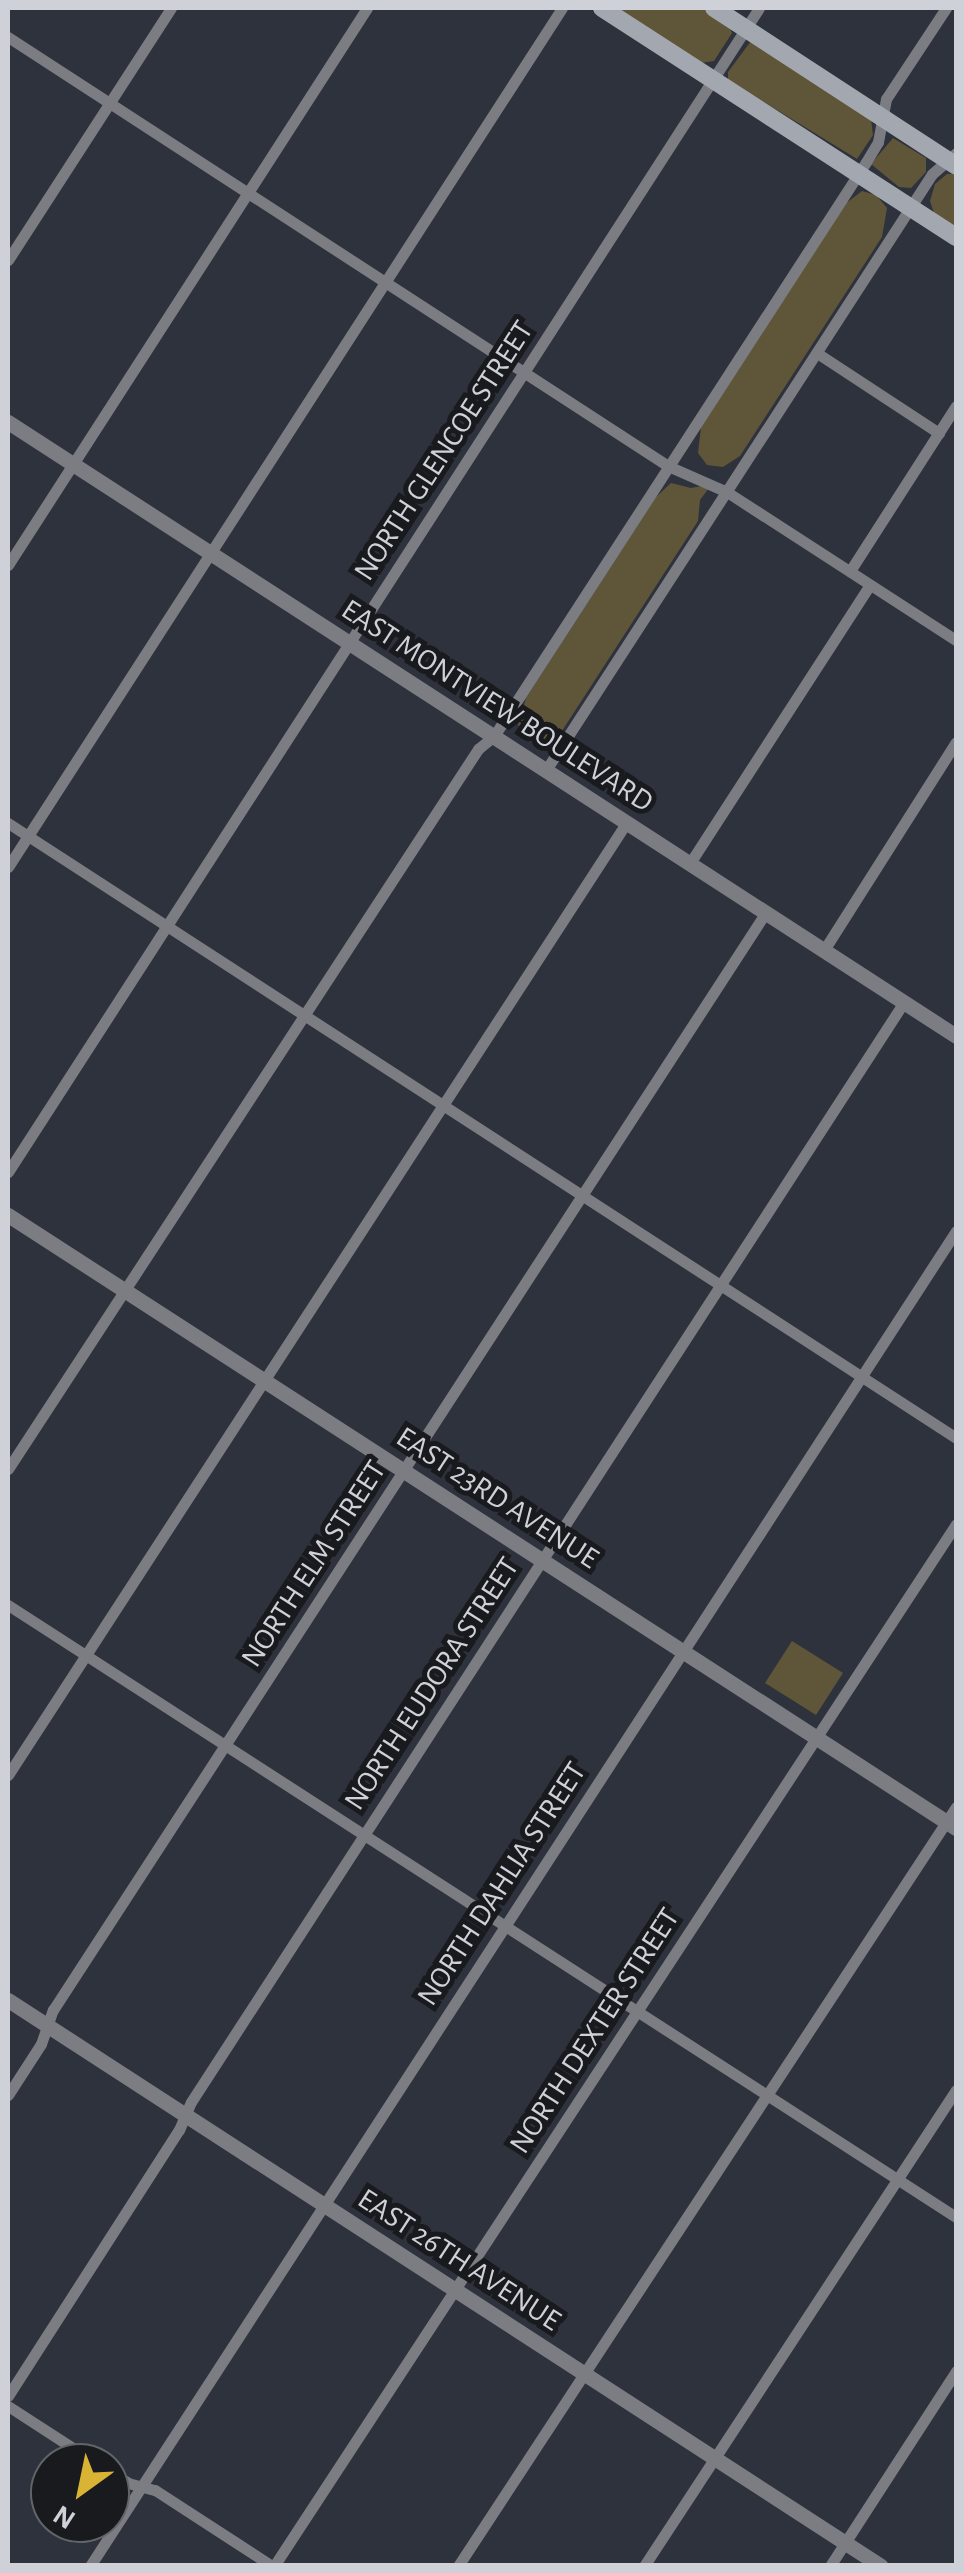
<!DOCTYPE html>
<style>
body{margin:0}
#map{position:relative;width:964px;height:2573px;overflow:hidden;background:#2d323c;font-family:"Alegreya Sans",sans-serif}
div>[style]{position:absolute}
.green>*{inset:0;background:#5f5538}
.minor>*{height:11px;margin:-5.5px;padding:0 5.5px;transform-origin:5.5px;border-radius:5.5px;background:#7b7d83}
.tertiary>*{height:15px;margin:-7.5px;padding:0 7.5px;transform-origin:7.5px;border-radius:7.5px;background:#7b7d83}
.secondary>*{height:18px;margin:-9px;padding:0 9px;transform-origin:9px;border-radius:9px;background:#a3a8b0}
span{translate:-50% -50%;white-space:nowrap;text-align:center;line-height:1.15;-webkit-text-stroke:10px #181a1e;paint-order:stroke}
.street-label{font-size:30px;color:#ced2d8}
.frame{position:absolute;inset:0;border:10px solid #ced2d8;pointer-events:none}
.north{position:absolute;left:30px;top:2443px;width:100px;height:100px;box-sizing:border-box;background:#181a1e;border:2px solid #616468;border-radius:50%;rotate:213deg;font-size:28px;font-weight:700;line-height:40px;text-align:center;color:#ced2d8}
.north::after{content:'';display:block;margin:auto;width:35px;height:45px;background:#d9b434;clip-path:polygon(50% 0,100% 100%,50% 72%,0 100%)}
</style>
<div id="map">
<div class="green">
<div style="clip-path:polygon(615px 8px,702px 8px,729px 25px,732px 33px,714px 61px,701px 63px)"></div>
<div style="clip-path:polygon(751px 41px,871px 119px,873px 135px,857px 159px,728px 80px,728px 72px)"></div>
<div style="clip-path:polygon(893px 138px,926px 158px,926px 172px,911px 188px,899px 187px,871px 164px)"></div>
<div style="clip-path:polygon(947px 174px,956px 174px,956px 228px,934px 213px,930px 201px,935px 184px)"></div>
<div style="clip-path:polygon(862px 191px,876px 195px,887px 208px,882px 237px,740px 456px,723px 467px,707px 465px,698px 453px,701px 427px,845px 204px)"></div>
<div style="clip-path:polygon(671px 483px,691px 488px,712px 484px,700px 500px,698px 521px,560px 734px,549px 743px,530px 742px,518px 725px,526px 698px,656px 497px)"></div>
<div style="clip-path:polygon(792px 1641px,843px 1673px,816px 1715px,765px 1683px)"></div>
</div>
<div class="minor">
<div style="left:8px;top:37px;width:787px;rotate:33.02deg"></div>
<div style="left:668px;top:466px;width:64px;rotate:23.8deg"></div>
<div style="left:727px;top:492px;width:273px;rotate:32.9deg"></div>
<div style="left:8px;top:260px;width:300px;rotate:-57.1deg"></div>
<div style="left:817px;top:353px;width:146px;rotate:33.3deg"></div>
<div style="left:8px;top:565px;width:663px;rotate:-57.2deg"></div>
<div style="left:850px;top:571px;width:196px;rotate:-57.3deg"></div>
<div style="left:546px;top:770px;width:710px;rotate:-57.07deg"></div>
<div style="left:932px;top:174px;width:32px;rotate:-41deg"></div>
<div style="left:8px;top:823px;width:1130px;rotate:32.97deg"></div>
<div style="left:690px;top:863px;width:331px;rotate:-57.1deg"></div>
<div style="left:8px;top:867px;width:1022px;rotate:-57.18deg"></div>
<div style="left:824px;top:950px;width:246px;rotate:-57.6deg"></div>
<div style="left:8px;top:1172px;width:1385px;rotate:-57.17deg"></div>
<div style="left:8px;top:1469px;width:860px;rotate:-56.86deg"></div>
<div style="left:478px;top:749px;width:21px;rotate:-39deg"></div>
<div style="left:494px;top:736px;width:684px;rotate:-57.05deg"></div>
<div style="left:866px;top:162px;width:23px;rotate:-59deg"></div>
<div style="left:878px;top:142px;width:44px;rotate:-79.5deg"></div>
<div style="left:886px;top:99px;width:109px;rotate:-56.6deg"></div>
<div style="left:8px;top:1605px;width:1128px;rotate:32.85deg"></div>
<div style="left:8px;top:1775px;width:1136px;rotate:-57deg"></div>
<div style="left:8px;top:2095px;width:61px;rotate:-57.1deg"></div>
<div style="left:41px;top:2044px;width:36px;rotate:-71deg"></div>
<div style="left:53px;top:2010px;width:1309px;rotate:-57deg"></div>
<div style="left:8px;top:2396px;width:316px;rotate:-57.3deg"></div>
<div style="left:179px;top:2130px;width:30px;rotate:-67deg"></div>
<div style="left:191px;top:2102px;width:1311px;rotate:-57.05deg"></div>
<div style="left:8px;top:2406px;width:105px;rotate:32.9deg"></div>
<div style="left:110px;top:2472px;width:21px;rotate:31deg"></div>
<div style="left:128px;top:2483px;width:28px;rotate:15deg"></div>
<div style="left:155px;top:2490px;width:140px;rotate:33deg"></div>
<div style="left:90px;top:2566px;width:1591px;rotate:-57.03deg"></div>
<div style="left:274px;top:2566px;width:1245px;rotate:-56.79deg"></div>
<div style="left:458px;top:2566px;width:908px;rotate:-56.73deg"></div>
<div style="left:644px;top:2566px;width:569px;rotate:-56.76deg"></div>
<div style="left:830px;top:2566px;width:232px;rotate:-57.1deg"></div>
</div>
<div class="tertiary">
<div style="left:8px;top:422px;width:1129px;rotate:32.93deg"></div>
<div style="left:8px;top:1215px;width:1129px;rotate:32.89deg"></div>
<div style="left:8px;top:2000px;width:1040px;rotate:32.96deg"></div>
</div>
<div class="secondary">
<div style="left:602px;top:8px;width:422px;rotate:32.9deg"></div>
<div style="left:714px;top:8px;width:289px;rotate:33.1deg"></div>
</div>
<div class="street-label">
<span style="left:444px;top:451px;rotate:-57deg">NORTH GLENCOE STREET</span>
<span style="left:497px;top:706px;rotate:33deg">EAST MONTVIEW BOULEVARD</span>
<span style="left:497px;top:1498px;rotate:33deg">EAST 23RD AVENUE</span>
<span style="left:314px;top:1564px;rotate:-57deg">NORTH ELM STREET</span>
<span style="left:432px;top:1684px;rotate:-57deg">NORTH EUDORA STREET</span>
<span style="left:502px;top:1884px;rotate:-57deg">NORTH DAHLIA STREET</span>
<span style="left:595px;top:2031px;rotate:-57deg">NORTH DEXTER STREET</span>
<span style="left:459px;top:2260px;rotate:33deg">EAST 26TH AVENUE</span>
</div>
<div class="frame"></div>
<div class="north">N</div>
</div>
